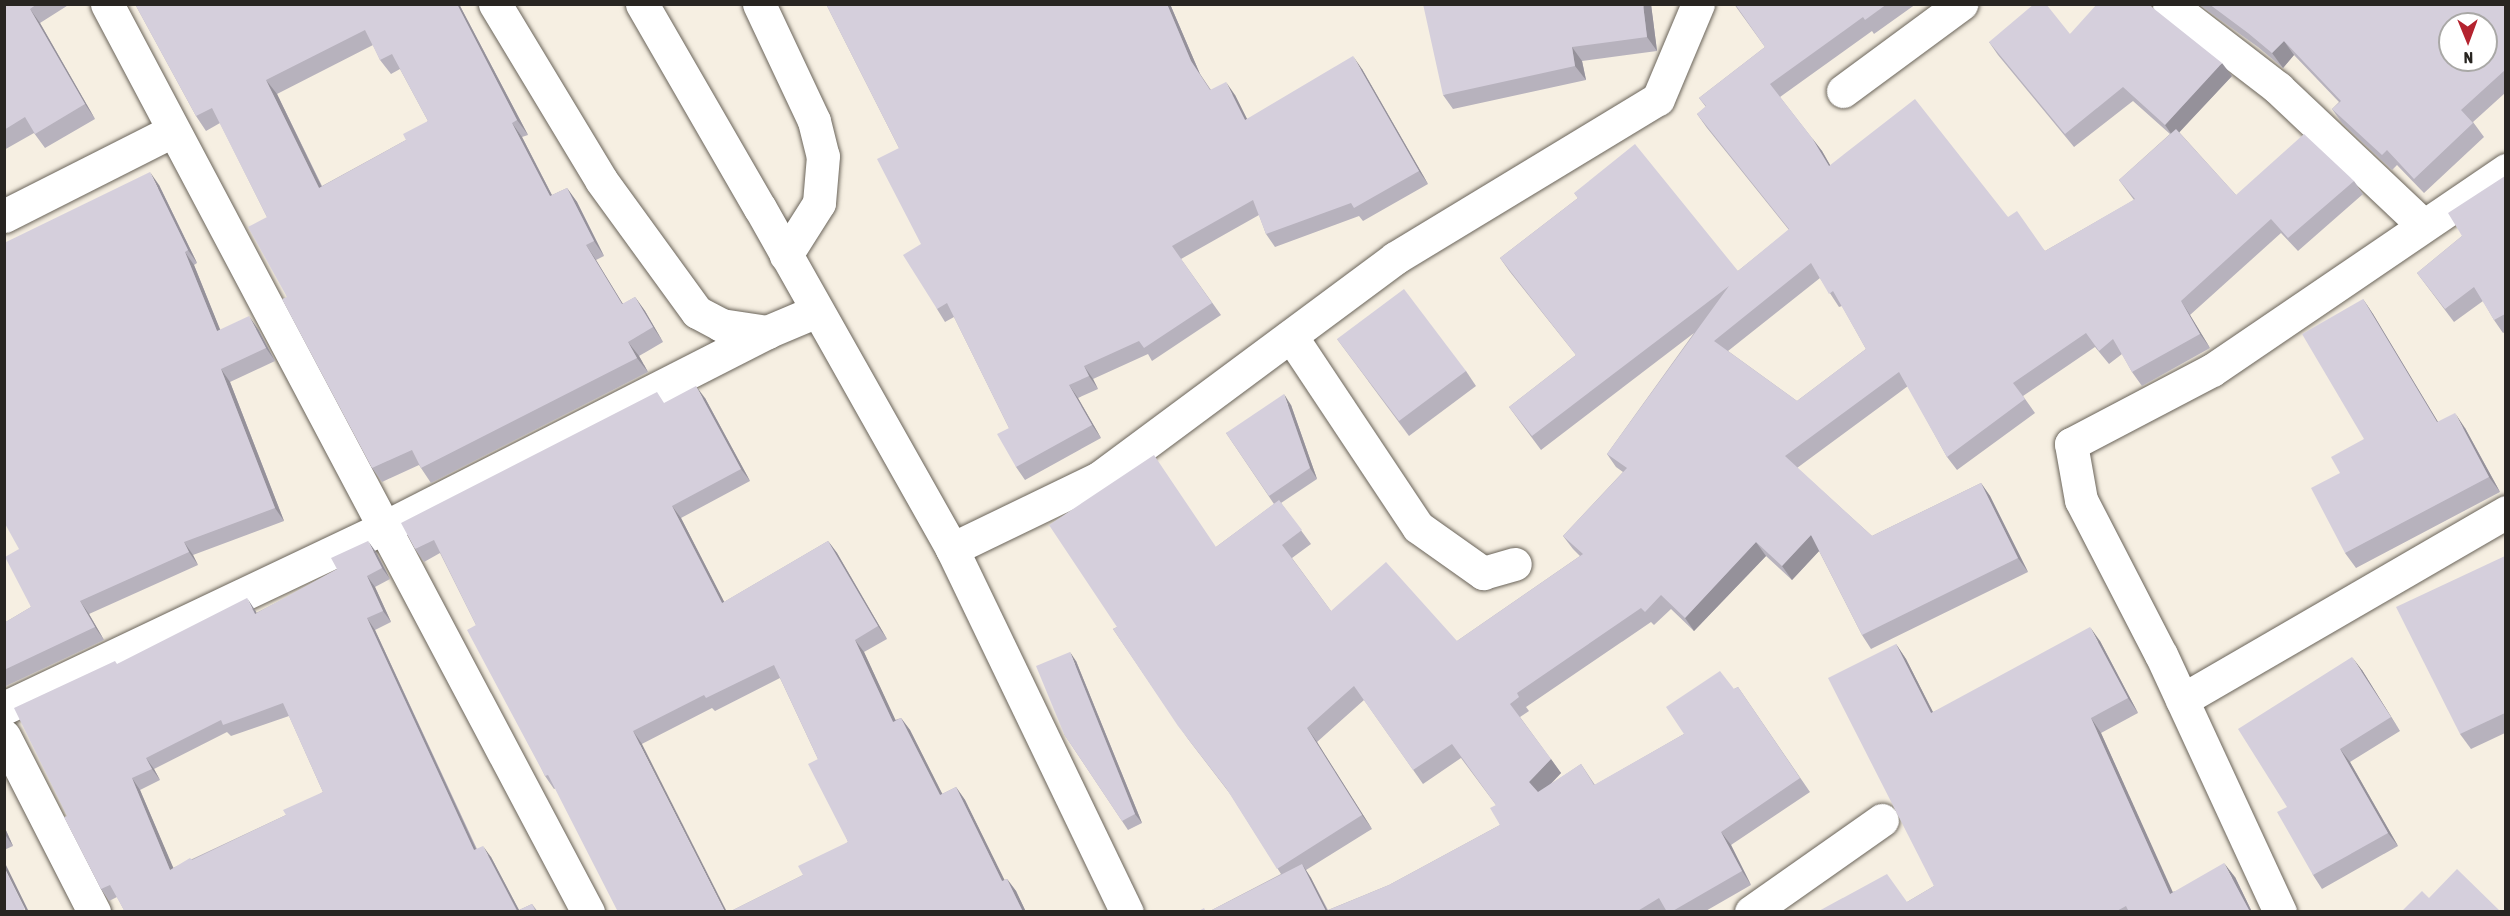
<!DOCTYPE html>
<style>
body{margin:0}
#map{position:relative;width:2510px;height:916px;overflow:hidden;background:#f6efe2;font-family:"Asap Condensed",sans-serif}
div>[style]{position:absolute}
.roads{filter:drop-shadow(0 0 2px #6a645a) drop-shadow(0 0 2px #6a645a)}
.minor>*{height:33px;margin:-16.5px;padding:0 16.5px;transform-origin:16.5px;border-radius:16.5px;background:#fff}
.secondary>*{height:33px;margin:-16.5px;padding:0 16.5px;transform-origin:16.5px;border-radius:16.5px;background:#fff}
.motorway>*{height:33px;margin:-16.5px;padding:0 16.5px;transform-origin:16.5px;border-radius:16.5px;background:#fff}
.wall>*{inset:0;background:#b7b2bd}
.shaded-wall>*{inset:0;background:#95919a}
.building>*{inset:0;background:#d5cfdc}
span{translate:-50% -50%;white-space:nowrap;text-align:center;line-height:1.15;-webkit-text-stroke:4.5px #fff;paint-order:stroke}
.frame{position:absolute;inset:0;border:6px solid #282521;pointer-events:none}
.north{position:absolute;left:2438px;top:12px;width:60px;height:60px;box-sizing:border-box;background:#fff;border:2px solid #a9a8a6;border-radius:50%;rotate:179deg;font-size:16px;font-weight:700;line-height:24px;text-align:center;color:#282521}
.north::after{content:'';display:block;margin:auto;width:21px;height:27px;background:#b4232f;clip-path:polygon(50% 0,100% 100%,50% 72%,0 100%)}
</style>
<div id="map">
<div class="roads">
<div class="minor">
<div style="left:107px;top:4px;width:1028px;rotate:62.09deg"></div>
<div style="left:2169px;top:4px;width:138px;rotate:37.6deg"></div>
<div style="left:2278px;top:88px;width:199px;rotate:43.4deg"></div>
<div style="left:1843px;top:91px;width:147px;rotate:-36.4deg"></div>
<div style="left:4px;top:216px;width:188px;rotate:-26.8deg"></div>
<div style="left:1291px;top:336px;width:229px;rotate:56.4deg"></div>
<div style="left:1418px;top:527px;width:80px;rotate:35.3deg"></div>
<div style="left:1483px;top:573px;width:33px;rotate:-16deg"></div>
<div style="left:952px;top:549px;width:163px;rotate:-25.8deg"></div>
<div style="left:1099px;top:478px;width:369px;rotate:-36.6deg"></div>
<div style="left:1395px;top:258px;width:307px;rotate:-31.2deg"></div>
<div style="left:1658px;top:99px;width:103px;rotate:-67.2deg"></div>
<div style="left:2182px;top:700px;width:375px;rotate:-30.1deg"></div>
<div style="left:4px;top:708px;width:420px;rotate:-25.4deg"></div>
<div style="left:383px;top:528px;width:431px;rotate:-27deg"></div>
<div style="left:4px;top:736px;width:198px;rotate:62.9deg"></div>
<div style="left:1751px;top:912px;width:160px;rotate:-35.1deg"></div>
<div style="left:2280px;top:912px;width:283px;rotate:-114.8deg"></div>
<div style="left:2161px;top:655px;width:174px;rotate:-117.3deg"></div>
<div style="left:2081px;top:500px;width:57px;rotate:-100.1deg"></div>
<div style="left:2071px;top:444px;width:159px;rotate:-27.7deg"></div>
<div style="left:2212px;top:370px;width:356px;rotate:-34.2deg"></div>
</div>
<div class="secondary">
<div style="left:642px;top:4px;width:236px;rotate:60deg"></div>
<div style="left:760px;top:208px;width:391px;rotate:60.6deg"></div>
<div style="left:952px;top:549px;width:403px;rotate:64.3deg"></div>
</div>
<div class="motorway">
<div style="left:495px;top:4px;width:205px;rotate:58.9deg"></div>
<div style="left:601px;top:180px;width:163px;rotate:54deg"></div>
<div style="left:697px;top:312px;width:27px;rotate:28deg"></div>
<div style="left:721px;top:325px;width:47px;rotate:8.7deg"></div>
<div style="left:767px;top:332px;width:54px;rotate:-22.8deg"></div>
<div style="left:759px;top:4px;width:129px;rotate:64.8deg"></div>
<div style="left:814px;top:121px;width:36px;rotate:76deg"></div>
<div style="left:823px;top:156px;width:47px;rotate:94.9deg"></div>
<div style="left:819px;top:203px;width:62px;rotate:122.4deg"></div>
</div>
</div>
<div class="wall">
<div style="clip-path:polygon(4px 4px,70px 4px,40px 23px,95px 119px,45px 148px,34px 133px,4px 150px)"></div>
<div style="clip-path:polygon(evenodd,135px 4px,459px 4px,528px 135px,522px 137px,552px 195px,567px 188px,577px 202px,604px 256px,596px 260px,623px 304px,635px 297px,645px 311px,663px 342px,639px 356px,648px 372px,431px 483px,419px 465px,382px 482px,372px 468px,287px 297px,267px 217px,220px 123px,206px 131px,196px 116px,135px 4px,373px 45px,380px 60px,391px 74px,400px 69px,428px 121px,406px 140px,322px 186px,277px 94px,373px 45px)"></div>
<div style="clip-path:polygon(826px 4px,1170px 4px,1200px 74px,1211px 90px,1235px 95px,1247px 119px,1362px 69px,1428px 184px,1363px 221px,1359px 216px,1275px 247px,1266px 234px,1259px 215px,1181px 259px,1221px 315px,1152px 361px,1148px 354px,1093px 379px,1098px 389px,1078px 398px,1101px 438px,1025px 480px,1016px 467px,1009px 428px,954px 317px,945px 322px,937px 309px,899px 148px)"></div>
<div style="clip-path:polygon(1651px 4px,1657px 51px,1582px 61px,1586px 80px,1453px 109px,1443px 95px)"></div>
<div style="clip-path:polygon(evenodd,1734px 4px,1916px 4px,1874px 34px,1872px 31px,1780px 97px,1822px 151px,1830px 165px,2008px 217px,2045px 251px,2134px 200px,2119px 180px,2170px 134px,2133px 101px,2074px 147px,1998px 55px,1989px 42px,2070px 34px,2151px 8px,2232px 76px,2179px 132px,2236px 195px,2354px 181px,2363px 194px,2298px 251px,2281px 233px,2190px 315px,2210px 348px,2142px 386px,2132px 372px,2122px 354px,2109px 364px,2095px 347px,2023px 396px,2035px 413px,1957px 470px,1947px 457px,1908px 386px,1797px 468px,1872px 536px,1981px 483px,1990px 496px,2028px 572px,1871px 649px,1862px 635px,1819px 551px,1792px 580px,1766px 556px,1694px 631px,1671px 609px,1654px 625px,1651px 622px,1526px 707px,1529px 711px,1520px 717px,1561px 773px,1550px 785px,1581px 764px,1595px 785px,1684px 734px,1734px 689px,1738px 687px,1810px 792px,1731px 845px,1751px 885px,1704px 912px,1208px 912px,1281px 874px,1231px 795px,1188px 739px,1113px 629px,1117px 627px,1216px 547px,1274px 504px,1226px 433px,1291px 405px,1317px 479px,1281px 503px,1311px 544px,1292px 558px,1331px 611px,1457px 641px,1580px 556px,1573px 549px,1563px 536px,1623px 472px,1616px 467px,1607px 454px,1694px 333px,1541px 450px,1509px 407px,1576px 355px,1510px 272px,1500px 258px,1578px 198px,1574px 193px,1738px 271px,1789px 230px,1707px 128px,1697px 114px,1706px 107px,1699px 98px,1765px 47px,1734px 4px,1820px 278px,1839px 307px,1842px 306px,1866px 349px,1797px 401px,1728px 351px,1820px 278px,1734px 4px,1364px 700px,1423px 784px,1461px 758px,1496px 805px,1500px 825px,1389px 885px,1328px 910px,1311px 878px,1306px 870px,1372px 829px,1317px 742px,1364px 700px)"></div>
<div style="clip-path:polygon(2198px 4px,2505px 4px,2505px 93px,2473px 122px,2484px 137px,2424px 193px,2397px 165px,2392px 170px,2342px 123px,2332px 109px,2339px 102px,2294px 55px,2283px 68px,2258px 47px)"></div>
<div style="clip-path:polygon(2505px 176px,2505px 332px,2503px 333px,2494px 320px,2483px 301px,2454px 322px,2417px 273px,2462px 236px)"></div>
<div style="clip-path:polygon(159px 185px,197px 263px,194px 265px,220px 330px,258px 329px,275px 361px,230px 382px,284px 521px,193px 555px,198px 565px,89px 614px,104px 640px,6px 686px,4px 684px,4px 623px,31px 607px,19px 549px)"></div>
<div style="clip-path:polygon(2363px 299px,2373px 314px,2438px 422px,2465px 428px,2500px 492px,2356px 568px,2345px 553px,2364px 439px)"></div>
<div style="clip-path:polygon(1337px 339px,1466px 371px,1476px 386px,1409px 436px)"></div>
<div style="clip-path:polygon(705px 398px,750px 481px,681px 518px,724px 602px,828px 541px,837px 553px,887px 639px,864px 652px,895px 720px,901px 718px,910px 730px,942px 794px,956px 787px,965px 800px,1004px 880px,1007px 879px,1016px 891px,1026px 912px,729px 912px,803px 875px,848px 842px,818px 759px,780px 678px,715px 711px,712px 708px,554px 789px,545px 776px,476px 625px,440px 553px,424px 562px,415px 549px,665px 403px)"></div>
<div style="clip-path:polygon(evenodd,376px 552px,390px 579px,375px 587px,391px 622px,375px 630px,477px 849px,491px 857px,519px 910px,532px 904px,538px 912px,125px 912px,117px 897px,109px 901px,101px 889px,67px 816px,118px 664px,255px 610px,256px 613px,376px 552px,289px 716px,323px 792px,286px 815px,173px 868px,140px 790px,160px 780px,154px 769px,227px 732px,231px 736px,289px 716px)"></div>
<div style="clip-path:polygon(2505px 556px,2505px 733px,2471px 749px,2460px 734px)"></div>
<div style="clip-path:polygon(2100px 641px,2138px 713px,2101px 733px,2172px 892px,2235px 877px,2252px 912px,1817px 912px,1907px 902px,1934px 886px,1896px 644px,1906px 659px,1933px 712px)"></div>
<div style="clip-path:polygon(1076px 661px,1142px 823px,1128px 830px,1064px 734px)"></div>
<div style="clip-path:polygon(2362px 670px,2400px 731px,2350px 762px,2398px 846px,2322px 889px,2313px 875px,2287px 807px)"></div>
<div style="clip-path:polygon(4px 826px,13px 846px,4px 850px)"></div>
</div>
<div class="shaded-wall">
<div style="clip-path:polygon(457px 4px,459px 4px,528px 135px,517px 120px)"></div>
<div style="clip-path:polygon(1167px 4px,1170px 4px,1200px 74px,1219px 103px,1191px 61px)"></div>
<div style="clip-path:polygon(1643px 4px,1651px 4px,1657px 51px,1647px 37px)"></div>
<div style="clip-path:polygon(30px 9px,40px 23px,95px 119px,85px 104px)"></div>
<div style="clip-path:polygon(2284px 41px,2294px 55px,2283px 68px,2272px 53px)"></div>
<div style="clip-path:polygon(1572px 47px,1582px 61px,1586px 80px,1575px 66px)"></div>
<div style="clip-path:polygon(1353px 56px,1362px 69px,1428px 184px,1419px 171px)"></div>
<div style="clip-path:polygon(2222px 63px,2232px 76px,2174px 138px,2165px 125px)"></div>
<div style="clip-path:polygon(266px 80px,277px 94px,329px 202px,319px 188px)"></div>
<div style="clip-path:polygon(1226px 82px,1235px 95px,1254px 133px,1245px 120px)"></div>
<div style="clip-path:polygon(512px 123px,522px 137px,560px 211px,550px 196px)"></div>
<div style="clip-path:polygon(1812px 138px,1822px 151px,1838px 179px,1829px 166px)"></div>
<div style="clip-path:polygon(150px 172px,159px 185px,197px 263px,188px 250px)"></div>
<div style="clip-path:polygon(567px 188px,577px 202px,604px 256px,594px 241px)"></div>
<div style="clip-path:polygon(586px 245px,596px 260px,632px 319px,622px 304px)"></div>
<div style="clip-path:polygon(185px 252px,194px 265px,226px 344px,217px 331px)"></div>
<div style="clip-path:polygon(635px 297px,645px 311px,663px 342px,653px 327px)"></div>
<div style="clip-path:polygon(2363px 299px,2373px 314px,2447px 437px,2437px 422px)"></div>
<div style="clip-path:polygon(2181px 301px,2190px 315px,2210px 348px,2200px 334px)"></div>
<div style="clip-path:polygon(249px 316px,258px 329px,275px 361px,266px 348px)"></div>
<div style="clip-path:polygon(628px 342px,639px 356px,648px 372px,637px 358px)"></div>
<div style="clip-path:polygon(1084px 366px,1093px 379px,1098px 389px,1089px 376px)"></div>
<div style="clip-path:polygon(221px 369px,230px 382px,284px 521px,275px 508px)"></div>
<div style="clip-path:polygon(1069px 385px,1078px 398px,1101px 438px,1092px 425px)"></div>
<div style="clip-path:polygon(696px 386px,705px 398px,750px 481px,741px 469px)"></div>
<div style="clip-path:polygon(1284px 394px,1291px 405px,1317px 479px,1310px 468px)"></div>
<div style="clip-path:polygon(2455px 413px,2465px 428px,2500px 492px,2489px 477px)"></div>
<div style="clip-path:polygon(1981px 483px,1990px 496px,2028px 572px,2018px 558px)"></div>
<div style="clip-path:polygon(672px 506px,681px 518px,731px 615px,722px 603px)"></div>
<div style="clip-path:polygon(1811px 535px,1821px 549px,1792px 580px,1782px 566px)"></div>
<div style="clip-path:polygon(368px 541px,376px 552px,390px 579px,382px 568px)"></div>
<div style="clip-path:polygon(828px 541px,837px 553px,887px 639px,878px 626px)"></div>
<div style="clip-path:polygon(184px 542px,193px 555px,198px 565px,189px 552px)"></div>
<div style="clip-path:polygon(1756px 542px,1766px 556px,1694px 631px,1685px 618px)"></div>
<div style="clip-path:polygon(367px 576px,375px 587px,391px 622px,383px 611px)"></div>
<div style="clip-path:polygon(247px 598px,255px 610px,263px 625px,255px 614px)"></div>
<div style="clip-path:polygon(80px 601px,89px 614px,104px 640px,95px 627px)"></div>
<div style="clip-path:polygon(367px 618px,375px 630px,482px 862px,474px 850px)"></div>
<div style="clip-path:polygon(2090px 627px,2100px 641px,2138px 713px,2128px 698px)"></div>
<div style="clip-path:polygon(855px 640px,864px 652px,902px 734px,893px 722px)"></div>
<div style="clip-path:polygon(1896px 644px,1906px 659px,1941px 728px,1931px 713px)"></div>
<div style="clip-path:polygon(1070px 652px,1076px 661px,1142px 823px,1135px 814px)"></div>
<div style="clip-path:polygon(2352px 657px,2362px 670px,2400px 731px,2391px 717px)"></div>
<div style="clip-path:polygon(901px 718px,910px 730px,949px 807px,940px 795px)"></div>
<div style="clip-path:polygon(2091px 718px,2101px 733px,2180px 908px,2170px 894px)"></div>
<div style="clip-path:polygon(1307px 728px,1317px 742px,1372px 829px,1362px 815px)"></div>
<div style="clip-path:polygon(633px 731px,642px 744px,727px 912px,725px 912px)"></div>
<div style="clip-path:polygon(2340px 749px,2350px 762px,2398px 846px,2388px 833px)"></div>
<div style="clip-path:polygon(146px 758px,154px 769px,160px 780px,152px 769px)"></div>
<div style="clip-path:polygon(1551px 759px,1561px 773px,1539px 796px,1529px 782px)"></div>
<div style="clip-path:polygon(132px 778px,140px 790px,179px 881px,170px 870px)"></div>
<div style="clip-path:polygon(956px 787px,965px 800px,1011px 893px,1002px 881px)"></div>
<div style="clip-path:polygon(4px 826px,13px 846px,4px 833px)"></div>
<div style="clip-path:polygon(1721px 832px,1731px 845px,1751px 885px,1742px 871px)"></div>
<div style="clip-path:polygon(483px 846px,491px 857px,520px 912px,518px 912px)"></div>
<div style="clip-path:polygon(4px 861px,29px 912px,26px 912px,25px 909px,4px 867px)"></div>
<div style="clip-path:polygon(2224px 863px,2235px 877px,2252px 912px,2250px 912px)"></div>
<div style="clip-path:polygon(1302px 864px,1311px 878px,1328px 912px,1326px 912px)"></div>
<div style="clip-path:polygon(1007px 879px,1016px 891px,1026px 912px,1023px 912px)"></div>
</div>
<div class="building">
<div style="clip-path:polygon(4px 4px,37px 4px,30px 9px,85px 104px,35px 134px,25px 117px,4px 130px)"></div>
<div style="clip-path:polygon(evenodd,135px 4px,457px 4px,517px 120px,512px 123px,550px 196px,567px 188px,594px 241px,586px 245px,622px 304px,635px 297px,653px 327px,628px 342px,637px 358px,421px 468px,412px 450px,372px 468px,282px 299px,287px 297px,248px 227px,267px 217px,212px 108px,196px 116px,135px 4px,365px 30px,380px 60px,392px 54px,428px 121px,403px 134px,406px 140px,319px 188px,266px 80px,365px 30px)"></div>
<div style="clip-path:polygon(826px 4px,1167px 4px,1191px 61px,1210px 90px,1226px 82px,1245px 120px,1353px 56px,1419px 171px,1354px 208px,1351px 203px,1266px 234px,1253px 200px,1172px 246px,1212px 303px,1144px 348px,1139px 341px,1084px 366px,1089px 376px,1069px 385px,1092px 425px,1016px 467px,997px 434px,1009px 428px,947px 303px,937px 309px,903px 255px,921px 244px,877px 159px,899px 148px)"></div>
<div style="clip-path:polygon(1423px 4px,1643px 4px,1647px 37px,1572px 47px,1575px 66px,1443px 95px)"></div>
<div style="clip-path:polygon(evenodd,1735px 4px,1887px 4px,1865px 20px,1863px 17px,1770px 84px,1812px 138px,1829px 166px,1915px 99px,2008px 217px,2017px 211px,2045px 251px,2135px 199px,2119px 180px,2176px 129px,2236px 195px,2304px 134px,2354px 181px,2288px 238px,2271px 219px,2181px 301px,2200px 334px,2132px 372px,2113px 339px,2099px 351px,2086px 333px,2013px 383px,2025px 399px,1947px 457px,1899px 372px,1785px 456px,1872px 536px,1981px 483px,2018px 558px,1862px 635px,1811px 535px,1782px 566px,1756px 542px,1685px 618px,1661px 595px,1645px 612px,1641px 608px,1517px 693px,1519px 697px,1510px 704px,1551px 759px,1529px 782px,1538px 792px,1581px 764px,1594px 785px,1684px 734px,1666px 707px,1720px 671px,1734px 689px,1738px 687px,1800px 778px,1721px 832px,1742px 871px,1671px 912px,1667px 912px,1659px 898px,1636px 912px,1208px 912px,1302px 864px,1326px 911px,1389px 885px,1500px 825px,1490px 808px,1496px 805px,1452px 744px,1413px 770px,1354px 686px,1307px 728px,1362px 815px,1277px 869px,1226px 788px,1178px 726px,1113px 629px,1117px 627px,1049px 525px,1154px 455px,1216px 547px,1279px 500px,1302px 530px,1282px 545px,1331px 611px,1386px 562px,1457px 641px,1583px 554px,1563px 536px,1627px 468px,1607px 454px,1729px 286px,1532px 436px,1509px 407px,1576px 355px,1500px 258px,1578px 198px,1574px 193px,1635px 144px,1738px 271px,1789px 229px,1697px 114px,1706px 106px,1699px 98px,1765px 47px,1735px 4px,1811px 263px,1829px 294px,1833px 291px,1866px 349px,1797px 401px,1714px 341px,1811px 263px)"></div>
<div style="clip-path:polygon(2034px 4px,2046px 4px,2070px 34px,2097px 4px,2148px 4px,2222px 63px,2165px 125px,2123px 87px,2065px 134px,1989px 42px)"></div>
<div style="clip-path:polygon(evenodd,2209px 4px,2505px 4px,2505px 70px,2461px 110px,2473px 123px,2414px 179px,2387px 150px,2382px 155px,2332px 109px,2341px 101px,2284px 41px,2272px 53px,2248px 33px,2209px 4px,2450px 24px,2486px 24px,2486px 60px,2450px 60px,2450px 24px)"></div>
<div style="clip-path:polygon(150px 172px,188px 250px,185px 252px,217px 331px,249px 316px,266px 348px,221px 369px,275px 508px,184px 542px,189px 552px,80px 601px,95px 627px,4px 670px,4px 623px,31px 607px,5px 557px,19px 549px,4px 522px,4px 243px)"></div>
<div style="clip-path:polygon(2505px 176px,2505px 314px,2494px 320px,2474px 287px,2445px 309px,2417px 273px,2462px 236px,2448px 213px)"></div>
<div style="clip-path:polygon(1404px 289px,1466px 371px,1399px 421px,1337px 339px)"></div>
<div style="clip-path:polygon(2363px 299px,2437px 422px,2455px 413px,2489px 477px,2345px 553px,2311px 488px,2340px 473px,2331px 457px,2364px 439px,2302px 334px)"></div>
<div style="clip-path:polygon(696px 386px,741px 469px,672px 506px,722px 603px,828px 541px,878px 626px,855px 640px,893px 722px,901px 718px,940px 795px,956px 787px,1002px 881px,1007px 879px,1023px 912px,729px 912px,803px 875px,798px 866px,848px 842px,808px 764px,818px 759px,774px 665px,706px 698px,704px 695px,633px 731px,725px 912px,618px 912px,548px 775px,545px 776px,467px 630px,476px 625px,434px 540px,415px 549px,401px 523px,657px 392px,664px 403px)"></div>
<div style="clip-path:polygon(1284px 394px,1310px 468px,1269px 496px,1226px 433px)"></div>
<div style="clip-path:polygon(evenodd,368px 541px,382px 568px,367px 576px,383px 611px,367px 618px,474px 850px,483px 846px,517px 911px,532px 904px,536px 912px,125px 912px,110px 885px,101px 889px,64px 817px,67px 816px,14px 708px,115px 661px,117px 664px,247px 598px,255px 614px,337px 569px,331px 558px,368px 541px,283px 703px,323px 792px,283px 810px,286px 815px,192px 860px,190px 858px,170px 870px,132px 778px,152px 769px,146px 758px,221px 720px,223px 725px,283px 703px)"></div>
<div style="clip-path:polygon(2505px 556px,2505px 713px,2460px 734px,2396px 607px)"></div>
<div style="clip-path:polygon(2090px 627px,2128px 698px,2091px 718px,2170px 894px,2224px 863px,2250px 912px,2129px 912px,2126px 906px,2115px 912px,1817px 912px,1887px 874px,1907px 902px,1934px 886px,1828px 678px,1896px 644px,1931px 713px)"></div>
<div style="clip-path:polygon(1070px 652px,1135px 814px,1122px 821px,1064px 734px,1036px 666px)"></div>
<div style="clip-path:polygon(2352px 657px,2391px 717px,2340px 749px,2388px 833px,2313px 875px,2277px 812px,2287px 807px,2238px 729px)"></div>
<div style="clip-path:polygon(4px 867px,25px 909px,20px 912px,4px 912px)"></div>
<div style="clip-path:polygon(2457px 869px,2501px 912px,2401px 912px,2422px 891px,2429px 898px)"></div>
<div style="clip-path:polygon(1204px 908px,1206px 912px,1197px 912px)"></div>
</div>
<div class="frame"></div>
<div class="north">N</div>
</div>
